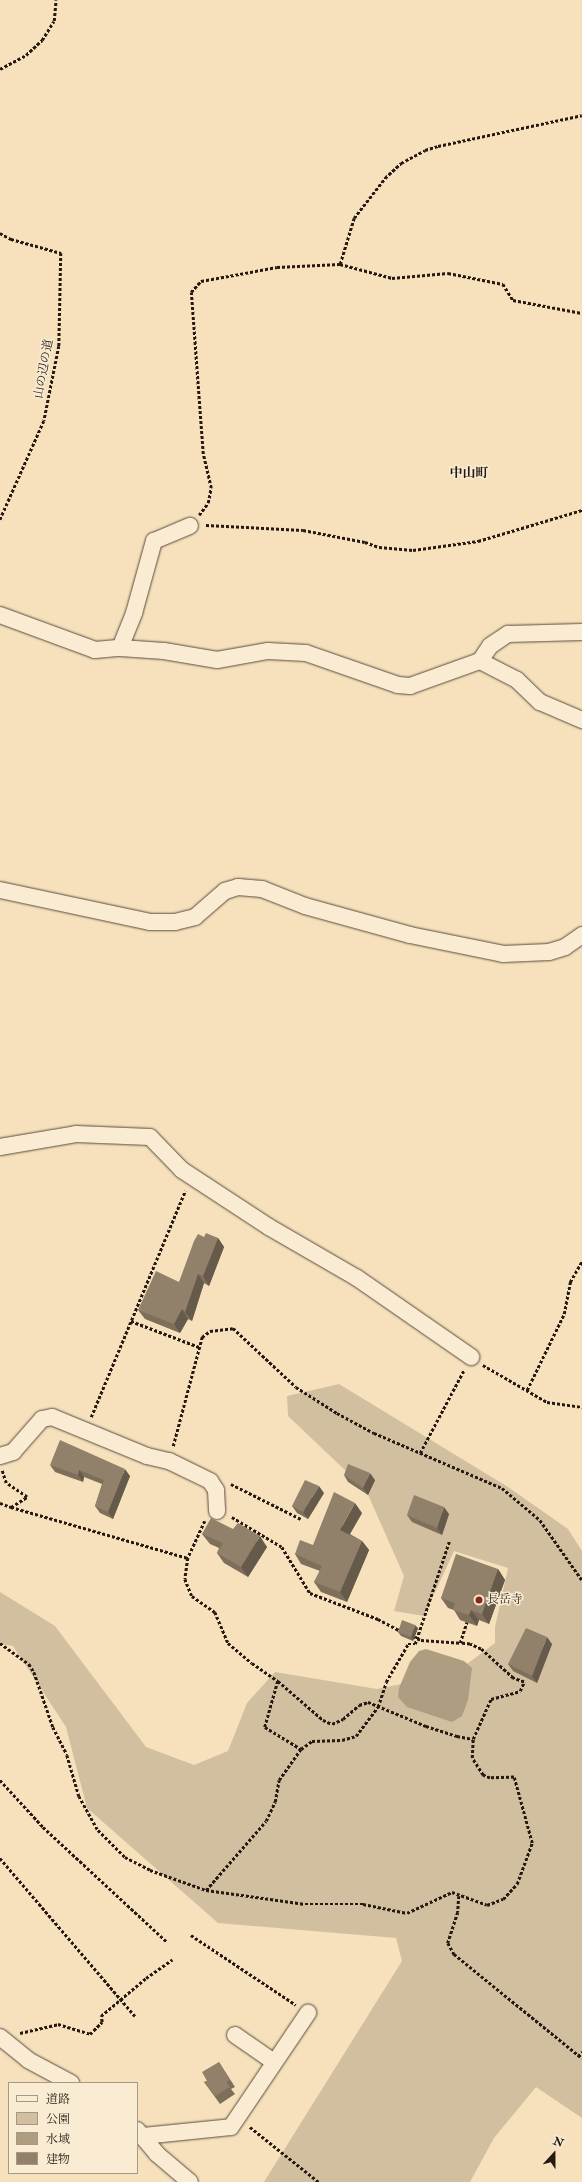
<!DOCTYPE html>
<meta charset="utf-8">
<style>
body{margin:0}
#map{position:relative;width:582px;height:2182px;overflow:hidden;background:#f6e1bc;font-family:"IM FELL Double Pica","Noto Serif JP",serif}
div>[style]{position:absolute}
.green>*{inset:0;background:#d2bf9f}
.water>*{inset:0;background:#af9d82}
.path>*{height:2.5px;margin-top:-1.25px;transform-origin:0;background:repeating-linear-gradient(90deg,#251912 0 3px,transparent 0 5px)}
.roads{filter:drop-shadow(0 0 1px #594b3c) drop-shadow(0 0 1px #594b3c)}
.minor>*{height:16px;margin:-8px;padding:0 8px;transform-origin:8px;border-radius:8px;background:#f9ecd3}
.wall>*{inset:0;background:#7e6f5b}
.shaded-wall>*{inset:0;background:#665a4a}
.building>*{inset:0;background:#92816a}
.dots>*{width:11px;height:11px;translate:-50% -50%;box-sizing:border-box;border:2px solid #f9ecd3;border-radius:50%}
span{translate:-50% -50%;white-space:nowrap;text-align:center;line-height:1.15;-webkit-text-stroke:3px #f9ecd3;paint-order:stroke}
.street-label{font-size:12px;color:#251912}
.poi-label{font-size:12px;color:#251912}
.left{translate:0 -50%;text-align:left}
.neighbourhood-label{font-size:13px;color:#251912;font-weight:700}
.legend{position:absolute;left:8px;top:2082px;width:130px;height:92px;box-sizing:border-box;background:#f9ecd3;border:1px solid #a49886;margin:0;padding:5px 7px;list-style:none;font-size:12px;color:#251912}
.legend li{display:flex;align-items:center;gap:8px;height:20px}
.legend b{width:20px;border:1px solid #a49886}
.north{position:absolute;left:534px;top:2134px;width:40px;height:40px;-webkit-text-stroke:3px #f9ecd3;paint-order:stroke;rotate:21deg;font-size:11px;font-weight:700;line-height:16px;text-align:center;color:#251912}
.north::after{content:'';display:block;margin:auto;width:14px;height:18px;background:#251912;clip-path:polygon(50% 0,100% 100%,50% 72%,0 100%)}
</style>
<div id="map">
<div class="green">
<div style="clip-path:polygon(339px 1384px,508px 1487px,568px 1529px,582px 1551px,582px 2118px,536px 2087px,494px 2138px,470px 2182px,264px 2182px,402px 1961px,396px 1938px,218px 1923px,87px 1808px,66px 1727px,13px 1646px,0 1644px,0 1592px,55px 1626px,146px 1747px,194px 1765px,228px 1751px,247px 1703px,275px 1672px,377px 1689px,455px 1673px,495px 1643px,495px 1627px,508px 1568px,454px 1551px,424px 1616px,394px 1611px,404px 1576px,366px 1490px,288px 1416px,287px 1396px)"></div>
</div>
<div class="water">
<div style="clip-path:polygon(426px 1649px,464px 1661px,472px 1668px,468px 1700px,462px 1716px,452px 1722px,407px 1707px,398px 1697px,399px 1688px,410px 1662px,419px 1651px)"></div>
</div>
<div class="path">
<div style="left:0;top:69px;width:30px;rotate:-28deg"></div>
<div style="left:26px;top:55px;width:22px;rotate:-43deg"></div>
<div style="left:42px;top:40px;width:22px;rotate:-58deg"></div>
<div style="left:54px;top:21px;width:21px;rotate:-85deg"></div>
<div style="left:0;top:233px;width:13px;rotate:29deg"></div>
<div style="left:11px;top:239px;width:52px;rotate:15.6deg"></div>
<div style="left:61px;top:253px;width:93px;rotate:91.2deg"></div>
<div style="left:59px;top:346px;width:76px;rotate:101.3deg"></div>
<div style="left:44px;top:421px;width:108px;rotate:114deg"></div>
<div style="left:340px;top:264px;width:48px;rotate:-73.1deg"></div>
<div style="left:354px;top:218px;width:51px;rotate:-52.2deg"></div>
<div style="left:385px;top:178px;width:22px;rotate:-43deg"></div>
<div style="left:401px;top:163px;width:27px;rotate:-28deg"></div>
<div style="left:425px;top:150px;width:14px;rotate:-17deg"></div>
<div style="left:438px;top:146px;width:147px;rotate:-12.1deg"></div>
<div style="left:199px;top:515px;width:15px;rotate:-53deg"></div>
<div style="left:208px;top:503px;width:15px;rotate:-79deg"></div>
<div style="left:211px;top:488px;width:35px;rotate:-103deg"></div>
<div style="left:203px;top:454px;width:162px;rotate:-94.2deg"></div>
<div style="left:191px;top:292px;width:15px;rotate:-48deg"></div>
<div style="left:201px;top:281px;width:77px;rotate:-10.4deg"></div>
<div style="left:277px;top:267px;width:63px;rotate:-2.7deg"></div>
<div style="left:340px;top:264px;width:54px;rotate:15.1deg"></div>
<div style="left:392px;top:278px;width:56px;rotate:-5.1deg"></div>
<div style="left:448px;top:273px;width:56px;rotate:11.3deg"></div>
<div style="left:503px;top:284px;width:19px;rotate:58deg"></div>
<div style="left:513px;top:300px;width:70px;rotate:10.7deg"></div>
<div style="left:206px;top:525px;width:97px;rotate:3deg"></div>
<div style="left:303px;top:530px;width:63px;rotate:11deg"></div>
<div style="left:365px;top:542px;width:15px;rotate:20deg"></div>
<div style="left:379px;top:547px;width:34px;rotate:5deg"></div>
<div style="left:413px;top:550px;width:66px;rotate:-7.9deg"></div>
<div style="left:478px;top:541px;width:109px;rotate:-16.6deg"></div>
<div style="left:131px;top:1321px;width:73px;rotate:20.9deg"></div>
<div style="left:483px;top:1365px;width:74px;rotate:30deg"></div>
<div style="left:547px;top:1402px;width:35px;rotate:8deg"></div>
<div style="left:527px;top:1390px;width:85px;rotate:-64deg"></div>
<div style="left:564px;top:1314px;width:33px;rotate:-79deg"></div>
<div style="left:570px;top:1282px;width:24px;rotate:-60deg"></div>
<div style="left:91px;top:1417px;width:245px;rotate:-67.4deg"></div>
<div style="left:173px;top:1446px;width:113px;rotate:-75.1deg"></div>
<div style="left:202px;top:1337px;width:10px;rotate:-37deg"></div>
<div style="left:210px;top:1331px;width:23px;rotate:-7deg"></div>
<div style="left:233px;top:1328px;width:86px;rotate:43.1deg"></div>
<div style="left:296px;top:1387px;width:49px;rotate:32.4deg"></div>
<div style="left:337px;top:1413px;width:42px;rotate:28.4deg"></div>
<div style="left:374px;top:1433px;width:139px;rotate:23.3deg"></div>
<div style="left:502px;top:1488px;width:50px;rotate:40.1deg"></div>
<div style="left:540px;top:1520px;width:73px;rotate:55deg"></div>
<div style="left:420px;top:1453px;width:94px;rotate:-62.1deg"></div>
<div style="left:231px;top:1484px;width:78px;rotate:26.6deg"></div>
<div style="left:0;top:1503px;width:12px;rotate:20deg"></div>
<div style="left:11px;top:1507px;width:19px;rotate:-32deg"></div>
<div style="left:27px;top:1497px;width:25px;rotate:-146deg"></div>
<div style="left:6px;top:1483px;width:13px;rotate:-108deg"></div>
<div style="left:11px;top:1507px;width:184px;rotate:16.1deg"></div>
<div style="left:232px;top:1517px;width:58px;rotate:31deg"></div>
<div style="left:282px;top:1547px;width:54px;rotate:58.7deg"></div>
<div style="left:310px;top:1593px;width:73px;rotate:20.9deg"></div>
<div style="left:378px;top:1619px;width:26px;rotate:28deg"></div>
<div style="left:205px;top:1521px;width:41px;rotate:114.7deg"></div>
<div style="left:188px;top:1558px;width:21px;rotate:98deg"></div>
<div style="left:185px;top:1579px;width:18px;rotate:68deg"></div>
<div style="left:192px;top:1596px;width:28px;rotate:35deg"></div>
<div style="left:215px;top:1612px;width:34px;rotate:67deg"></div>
<div style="left:228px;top:1643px;width:31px;rotate:40deg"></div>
<div style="left:252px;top:1663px;width:32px;rotate:35deg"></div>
<div style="left:278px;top:1681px;width:60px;rotate:40.9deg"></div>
<div style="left:323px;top:1720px;width:10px;rotate:24deg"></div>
<div style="left:332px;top:1724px;width:12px;rotate:-24deg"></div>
<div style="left:343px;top:1719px;width:21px;rotate:-41deg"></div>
<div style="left:359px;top:1705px;width:9px;rotate:-18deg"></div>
<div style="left:368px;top:1702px;width:63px;rotate:22.5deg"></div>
<div style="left:426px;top:1726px;width:33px;rotate:18deg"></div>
<div style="left:457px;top:1736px;width:16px;rotate:11deg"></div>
<div style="left:413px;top:1636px;width:9px;rotate:27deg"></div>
<div style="left:421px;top:1640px;width:39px;rotate:4deg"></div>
<div style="left:460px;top:1643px;width:22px;rotate:-72deg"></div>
<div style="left:0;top:1643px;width:36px;rotate:36deg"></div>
<div style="left:29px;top:1664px;width:9px;rotate:58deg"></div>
<div style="left:34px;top:1672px;width:58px;rotate:70.9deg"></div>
<div style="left:53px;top:1727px;width:31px;rotate:63deg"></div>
<div style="left:67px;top:1755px;width:43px;rotate:73.7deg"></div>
<div style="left:79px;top:1796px;width:39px;rotate:61deg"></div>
<div style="left:98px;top:1830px;width:38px;rotate:45deg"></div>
<div style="left:125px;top:1857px;width:28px;rotate:27deg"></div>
<div style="left:150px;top:1870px;width:59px;rotate:19.7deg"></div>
<div style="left:206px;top:1890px;width:100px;rotate:8deg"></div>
<div style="left:305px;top:1904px;width:58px"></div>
<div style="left:363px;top:1904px;width:45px;rotate:11.6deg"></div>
<div style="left:407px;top:1913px;width:50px;rotate:-25deg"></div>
<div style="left:452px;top:1892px;width:37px;rotate:20deg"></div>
<div style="left:487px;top:1905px;width:17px;rotate:-21deg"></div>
<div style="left:503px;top:1899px;width:21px;rotate:-47deg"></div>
<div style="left:517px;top:1884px;width:44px;rotate:-69.9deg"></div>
<div style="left:532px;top:1843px;width:68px;rotate:-105.3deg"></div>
<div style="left:514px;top:1777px;width:24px;rotate:178deg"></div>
<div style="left:490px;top:1778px;width:8px;rotate:-157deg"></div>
<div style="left:483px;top:1775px;width:20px;rotate:-123deg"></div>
<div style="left:472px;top:1758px;width:19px;rotate:-87deg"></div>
<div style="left:473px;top:1739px;width:44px;rotate:-65.8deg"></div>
<div style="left:491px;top:1699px;width:30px;rotate:-15deg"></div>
<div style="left:520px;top:1691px;width:10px;rotate:-66deg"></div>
<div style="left:524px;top:1682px;width:12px;rotate:-160deg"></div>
<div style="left:513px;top:1678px;width:43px;rotate:-137.8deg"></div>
<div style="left:481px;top:1649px;width:12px;rotate:-156deg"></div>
<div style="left:470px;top:1644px;width:10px;rotate:-174deg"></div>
<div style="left:278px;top:1681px;width:48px;rotate:105.8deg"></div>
<div style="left:265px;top:1727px;width:42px;rotate:31.4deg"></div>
<div style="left:0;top:1780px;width:64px;rotate:47.5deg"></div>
<div style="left:43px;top:1827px;width:169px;rotate:42.8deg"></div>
<div style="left:0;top:1858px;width:208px;rotate:49.5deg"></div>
<div style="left:206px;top:1890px;width:91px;rotate:-49deg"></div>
<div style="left:266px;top:1821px;width:21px;rotate:-65deg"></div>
<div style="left:275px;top:1802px;width:22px;rotate:-80deg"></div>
<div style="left:279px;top:1780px;width:38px;rotate:-55deg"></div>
<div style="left:301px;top:1749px;width:14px;rotate:-36deg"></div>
<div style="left:312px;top:1741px;width:30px;rotate:-2deg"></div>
<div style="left:342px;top:1740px;width:15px;rotate:-16deg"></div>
<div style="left:356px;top:1736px;width:36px;rotate:-53deg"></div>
<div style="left:378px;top:1707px;width:26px;rotate:-72deg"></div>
<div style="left:386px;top:1682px;width:44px;rotate:-59.9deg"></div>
<div style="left:408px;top:1644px;width:7px"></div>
<div style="left:415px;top:1644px;width:108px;rotate:-71.6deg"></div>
<div style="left:459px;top:1896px;width:16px;rotate:94deg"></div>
<div style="left:458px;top:1912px;width:33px;rotate:108deg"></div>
<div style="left:448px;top:1943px;width:13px;rotate:61deg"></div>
<div style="left:454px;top:1954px;width:165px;rotate:39.1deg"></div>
<div style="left:191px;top:1935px;width:126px;rotate:33.7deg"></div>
<div style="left:20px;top:2033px;width:39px;rotate:-13deg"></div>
<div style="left:58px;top:2024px;width:34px;rotate:17deg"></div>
<div style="left:90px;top:2034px;width:17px;rotate:-45deg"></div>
<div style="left:102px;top:2022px;width:6px;rotate:-99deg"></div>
<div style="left:101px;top:2016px;width:59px;rotate:-40.2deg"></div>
<div style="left:146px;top:1978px;width:32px;rotate:-35deg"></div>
<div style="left:578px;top:2056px;width:6px;rotate:-45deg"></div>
<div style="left:250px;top:2127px;width:88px;rotate:38.6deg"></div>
</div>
<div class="roads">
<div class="minor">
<div style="left:0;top:615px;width:101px;rotate:20.2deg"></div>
<div style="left:95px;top:650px;width:25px;rotate:-5deg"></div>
<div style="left:120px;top:648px;width:44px;rotate:3.9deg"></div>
<div style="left:164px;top:651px;width:54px;rotate:9.6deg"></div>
<div style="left:217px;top:660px;width:52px;rotate:-10deg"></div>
<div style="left:268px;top:651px;width:38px;rotate:3deg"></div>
<div style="left:306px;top:653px;width:97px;rotate:19.2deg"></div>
<div style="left:398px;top:685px;width:12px;rotate:5deg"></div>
<div style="left:410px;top:686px;width:74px;rotate:-19.7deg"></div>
<div style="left:480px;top:661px;width:18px;rotate:-56deg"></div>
<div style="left:490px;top:646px;width:22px;rotate:-34deg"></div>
<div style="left:508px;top:634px;width:74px;rotate:-1.5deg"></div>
<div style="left:120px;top:648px;width:38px;rotate:-68deg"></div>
<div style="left:134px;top:613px;width:75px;rotate:-74.5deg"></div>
<div style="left:154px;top:541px;width:39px;rotate:-23deg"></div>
<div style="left:480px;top:661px;width:42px;rotate:27.2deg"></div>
<div style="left:517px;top:680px;width:32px;rotate:44deg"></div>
<div style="left:540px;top:702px;width:46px;rotate:23.2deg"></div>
<div style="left:0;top:890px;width:153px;rotate:12deg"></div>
<div style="left:150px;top:922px;width:25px"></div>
<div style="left:175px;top:922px;width:21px;rotate:-14deg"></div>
<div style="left:195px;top:917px;width:40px;rotate:-41deg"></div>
<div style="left:225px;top:891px;width:14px;rotate:-17deg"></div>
<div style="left:238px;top:887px;width:24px;rotate:5deg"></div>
<div style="left:262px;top:889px;width:46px;rotate:21.6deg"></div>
<div style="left:305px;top:906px;width:109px;rotate:15.4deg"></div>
<div style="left:410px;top:935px;width:95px;rotate:11.5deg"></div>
<div style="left:503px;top:954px;width:46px;rotate:-2.5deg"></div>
<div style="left:549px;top:952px;width:17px;rotate:-17deg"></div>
<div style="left:565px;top:947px;width:21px;rotate:-35deg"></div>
<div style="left:0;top:1147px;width:77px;rotate:-9.7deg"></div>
<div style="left:76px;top:1134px;width:74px;rotate:2.3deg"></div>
<div style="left:150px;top:1137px;width:46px;rotate:45.9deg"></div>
<div style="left:182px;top:1170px;width:104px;rotate:33.2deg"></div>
<div style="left:269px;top:1227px;width:102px;rotate:30.1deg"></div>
<div style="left:357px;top:1278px;width:139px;rotate:34.7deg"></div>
<div style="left:0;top:1456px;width:14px;rotate:-17deg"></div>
<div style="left:13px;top:1452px;width:44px;rotate:-48.7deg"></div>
<div style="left:42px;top:1419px;width:10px;rotate:-11deg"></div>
<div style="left:52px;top:1417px;width:103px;rotate:22.3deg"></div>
<div style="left:147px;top:1456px;width:23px;rotate:13deg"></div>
<div style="left:169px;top:1461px;width:46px;rotate:26deg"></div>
<div style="left:210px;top:1481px;width:11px;rotate:56deg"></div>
<div style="left:216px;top:1490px;width:21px;rotate:87deg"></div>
<div style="left:235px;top:2035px;width:47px;rotate:34.7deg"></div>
<div style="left:0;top:2037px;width:36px;rotate:39deg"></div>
<div style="left:28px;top:2060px;width:49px;rotate:28.1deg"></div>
<div style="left:137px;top:2130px;width:31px;rotate:50deg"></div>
<div style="left:157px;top:2154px;width:43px;rotate:40.3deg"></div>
<div style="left:143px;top:2136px;width:88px;rotate:-5.8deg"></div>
<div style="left:231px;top:2127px;width:138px;rotate:-56deg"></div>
</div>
</div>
<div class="wall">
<div style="clip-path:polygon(204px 1237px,218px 1238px,224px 1247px,209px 1286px,204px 1283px,192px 1321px,188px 1319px,180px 1333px,145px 1319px,138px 1310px,179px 1282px)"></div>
<div style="clip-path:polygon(50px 1465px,130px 1476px,113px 1519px,100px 1513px,95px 1506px,102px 1484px,84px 1477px,83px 1482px,55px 1472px)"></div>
<div style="clip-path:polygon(344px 1475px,375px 1480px,368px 1495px,348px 1482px)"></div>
<div style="clip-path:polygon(324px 1493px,308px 1519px,297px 1513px,292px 1506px)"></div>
<div style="clip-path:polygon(362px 1513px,350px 1534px,362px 1541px,369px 1550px,347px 1602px,321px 1592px,314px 1582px,320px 1571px,301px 1564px,295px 1554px,313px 1545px)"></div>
<div style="clip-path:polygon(449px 1514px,442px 1535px,412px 1522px,407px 1515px)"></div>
<div style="clip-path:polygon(233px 1529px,267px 1547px,248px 1577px,224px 1563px,217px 1553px,219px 1548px,210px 1544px,202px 1534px)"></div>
<div style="clip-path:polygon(498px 1569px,505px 1580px,489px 1624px,479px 1620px,477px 1626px,460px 1620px,454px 1610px,448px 1608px,441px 1598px)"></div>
<div style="clip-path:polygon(418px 1628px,413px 1641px,401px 1636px,398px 1632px)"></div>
<div style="clip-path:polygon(552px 1644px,537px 1683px,513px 1671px,508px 1664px)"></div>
<div style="clip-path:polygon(219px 2062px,235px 2087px,231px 2089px,235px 2094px,220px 2104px,204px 2082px,207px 2081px)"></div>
</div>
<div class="shaded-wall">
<div style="clip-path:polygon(218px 1238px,224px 1247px,209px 1286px,203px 1276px)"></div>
<div style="clip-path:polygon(198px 1274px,204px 1283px,192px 1321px,185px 1312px)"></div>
<div style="clip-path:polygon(182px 1309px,188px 1319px,180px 1333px,174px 1324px)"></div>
<div style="clip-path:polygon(125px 1469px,130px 1476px,113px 1519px,108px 1512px)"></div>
<div style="clip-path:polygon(79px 1470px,84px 1477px,83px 1482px,78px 1475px)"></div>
<div style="clip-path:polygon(370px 1473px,375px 1480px,368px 1495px,363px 1488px)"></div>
<div style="clip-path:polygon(319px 1486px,324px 1493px,308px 1519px,303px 1512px)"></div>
<div style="clip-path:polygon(355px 1503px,362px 1513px,347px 1539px,340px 1530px)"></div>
<div style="clip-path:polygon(444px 1507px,449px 1514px,442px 1535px,437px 1528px)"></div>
<div style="clip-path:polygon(260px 1536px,267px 1547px,248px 1577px,241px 1567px)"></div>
<div style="clip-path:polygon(362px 1541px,369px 1550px,347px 1602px,340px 1592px)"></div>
<div style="clip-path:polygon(498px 1569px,505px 1580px,489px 1624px,482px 1614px)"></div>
<div style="clip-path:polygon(471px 1610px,479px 1620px,477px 1626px,469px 1615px)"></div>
<div style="clip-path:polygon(415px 1625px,418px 1628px,413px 1641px,411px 1637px)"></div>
<div style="clip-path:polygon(547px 1637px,552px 1644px,537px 1683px,532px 1676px)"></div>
</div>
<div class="building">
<div style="clip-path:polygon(206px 1233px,218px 1238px,203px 1276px,198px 1274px,185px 1312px,182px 1309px,174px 1324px,138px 1310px,156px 1271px,179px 1282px,194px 1241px,198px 1234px,204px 1237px)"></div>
<div style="clip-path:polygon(60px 1440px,125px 1469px,108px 1512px,95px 1506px,104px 1480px,79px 1470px,78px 1475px,50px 1465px)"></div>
<div style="clip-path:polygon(348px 1464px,370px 1473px,363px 1488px,344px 1475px)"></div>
<div style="clip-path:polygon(305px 1480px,319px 1486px,303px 1512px,292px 1506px)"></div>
<div style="clip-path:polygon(334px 1492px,355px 1503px,340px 1530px,362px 1541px,340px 1592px,314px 1582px,322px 1566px,295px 1554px,300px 1540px,313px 1545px)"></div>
<div style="clip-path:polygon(414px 1495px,444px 1507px,437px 1528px,407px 1515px)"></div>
<div style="clip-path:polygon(211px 1518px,233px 1529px,238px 1523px,260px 1536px,241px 1567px,217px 1553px,223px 1543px,202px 1534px)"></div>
<div style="clip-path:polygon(456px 1554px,498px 1569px,482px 1614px,471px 1610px,469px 1615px,453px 1610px,455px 1603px,441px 1598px)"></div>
<div style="clip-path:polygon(402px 1620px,415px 1625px,411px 1637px,398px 1632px)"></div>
<div style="clip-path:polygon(526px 1628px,547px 1637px,532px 1676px,508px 1664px)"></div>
<div style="clip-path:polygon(219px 2062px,230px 2080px,226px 2082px,230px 2087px,215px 2096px,204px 2082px,207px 2081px,202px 2072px)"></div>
</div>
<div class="dots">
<div style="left:479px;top:1600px;background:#8f2418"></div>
</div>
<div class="street-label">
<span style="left:44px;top:369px;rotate:-80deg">山の辺の道</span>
</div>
<div class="poi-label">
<span class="left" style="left:487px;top:1600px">長岳寺</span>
</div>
<div class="neighbourhood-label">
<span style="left:469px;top:473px">中山町</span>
</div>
<ul class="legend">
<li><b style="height:5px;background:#f9ecd3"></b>道路</li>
<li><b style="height:11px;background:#d2bf9f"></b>公園</li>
<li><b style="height:11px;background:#af9d82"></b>水域</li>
<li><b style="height:11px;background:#92816a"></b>建物</li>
</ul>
<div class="north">N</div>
</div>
